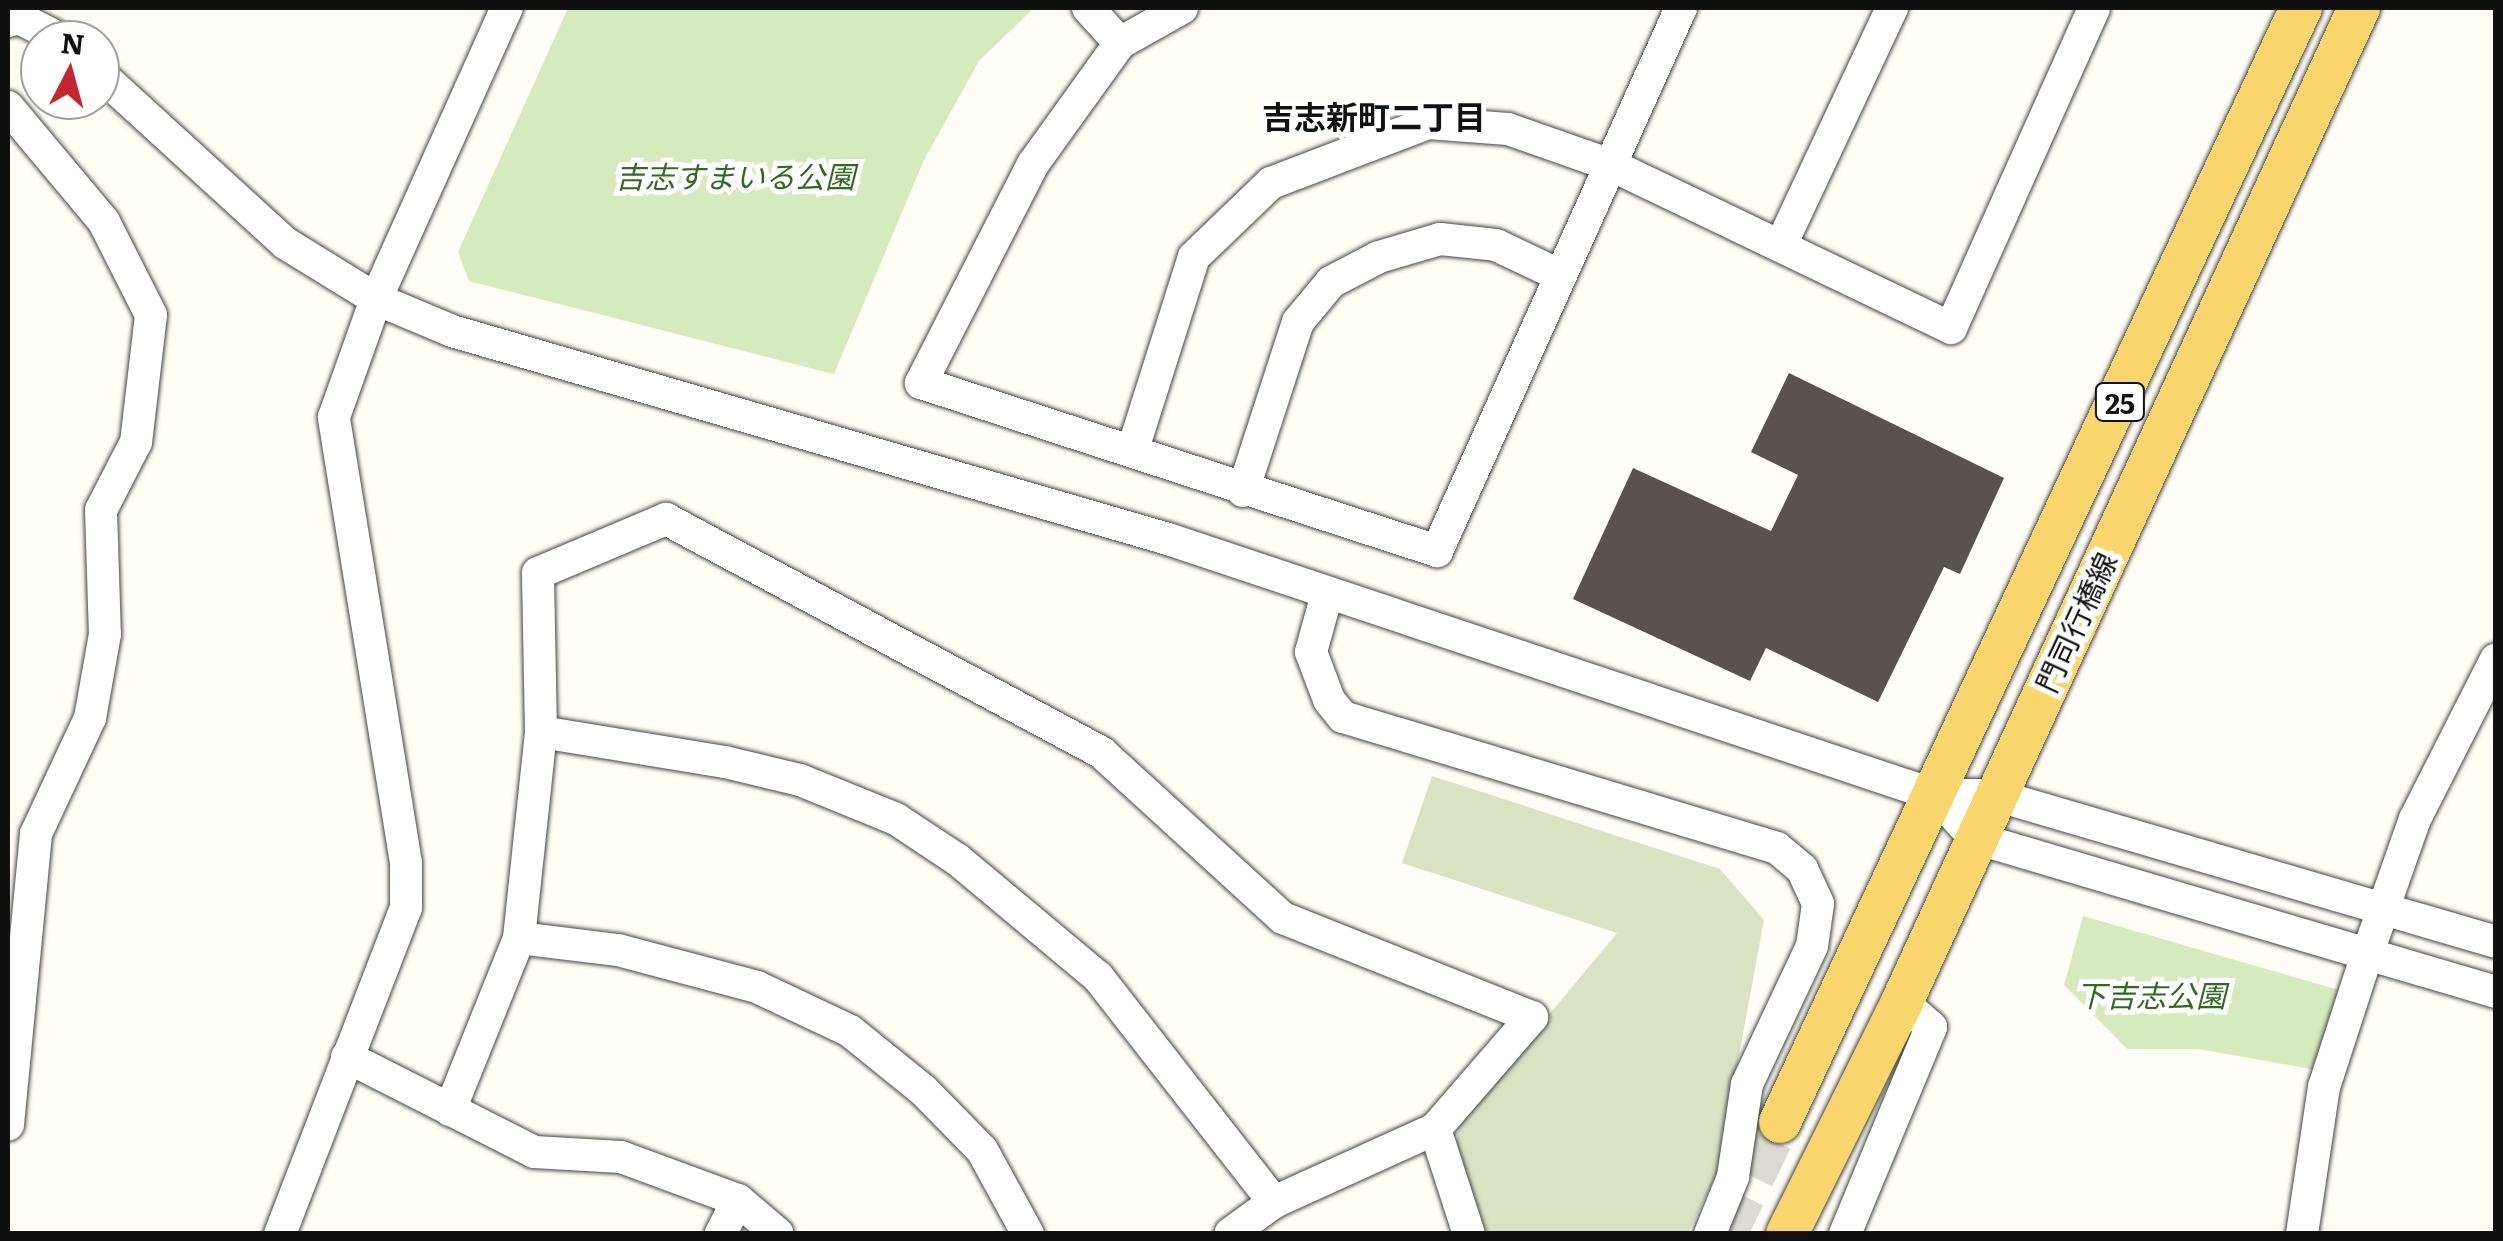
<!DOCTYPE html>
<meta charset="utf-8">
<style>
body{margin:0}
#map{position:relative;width:2503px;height:1241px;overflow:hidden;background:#fffdf5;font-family:Literata,"Noto Sans JP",serif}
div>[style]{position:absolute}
.green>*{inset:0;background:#d5ebbd}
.cemetery>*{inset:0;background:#d9e3c4}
.building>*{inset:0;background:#5a524d}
.major-tunnel>*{height:42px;margin-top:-21px;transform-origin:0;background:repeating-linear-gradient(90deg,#dbdad3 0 42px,transparent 0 63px)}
.roads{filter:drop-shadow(0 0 2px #444) drop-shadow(0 0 2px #444)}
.minor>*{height:32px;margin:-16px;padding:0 16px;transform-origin:16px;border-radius:16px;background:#fff}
.major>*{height:42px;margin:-21px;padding:0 21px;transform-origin:21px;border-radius:21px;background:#f9d66b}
span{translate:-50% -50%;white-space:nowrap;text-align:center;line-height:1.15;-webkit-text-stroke:10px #fff;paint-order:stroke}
.shield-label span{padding:2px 8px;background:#fff;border:2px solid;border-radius:8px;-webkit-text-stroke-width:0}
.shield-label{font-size:28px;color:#111;font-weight:700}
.park-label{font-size:30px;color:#2f6b1f;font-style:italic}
.street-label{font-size:30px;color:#111}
.neighbourhood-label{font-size:32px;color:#111;font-weight:700}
.frame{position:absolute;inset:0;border:10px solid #111;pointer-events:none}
.north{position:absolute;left:20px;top:20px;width:100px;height:100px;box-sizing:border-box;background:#fff;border:2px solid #a0a0a0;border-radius:50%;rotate:6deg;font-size:28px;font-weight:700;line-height:40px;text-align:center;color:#111}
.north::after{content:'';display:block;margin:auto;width:35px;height:45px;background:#c4262e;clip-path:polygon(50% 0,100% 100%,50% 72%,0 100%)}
</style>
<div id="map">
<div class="green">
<div style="clip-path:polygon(568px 8px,1034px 8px,979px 61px,924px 160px,834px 374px,469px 281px,458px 252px)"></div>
<div style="clip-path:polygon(2083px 916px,2339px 990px,2316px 1070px,2199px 1049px,2127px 1049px,2064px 985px)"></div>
</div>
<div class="cemetery">
<div style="clip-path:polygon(1432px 776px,1720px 869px,1764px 920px,1717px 1174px,1688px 1233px,1487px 1233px,1457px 1148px,1458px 1124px,1617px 933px,1402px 863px)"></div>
</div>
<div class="building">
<div style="clip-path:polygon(1789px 373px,2004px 478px,1960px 574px,1944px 567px,1878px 702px,1766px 648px,1750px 681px,1573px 599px,1633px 468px,1771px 531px,1798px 475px,1751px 452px)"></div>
</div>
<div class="major-tunnel">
<div style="left:1726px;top:1234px;width:124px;rotate:-64.3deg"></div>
</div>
<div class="roads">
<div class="minor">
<div style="left:1088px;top:8px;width:47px;rotate:47.6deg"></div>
<div style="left:1182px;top:8px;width:71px;rotate:150.6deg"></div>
<div style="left:1120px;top:43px;width:149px;rotate:125.7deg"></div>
<div style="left:1033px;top:164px;width:246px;rotate:117.1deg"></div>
<div style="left:921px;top:383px;width:543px;rotate:18.03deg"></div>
<div style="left:1437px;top:551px;width:595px;rotate:-65.8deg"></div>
<div style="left:8px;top:21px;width:11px;rotate:-15deg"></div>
<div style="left:19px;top:18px;width:48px;rotate:27.1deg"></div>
<div style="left:100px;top:74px;width:251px;rotate:42.4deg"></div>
<div style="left:285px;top:243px;width:107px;rotate:31.6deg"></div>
<div style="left:376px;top:299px;width:82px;rotate:22.8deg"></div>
<div style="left:452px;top:331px;width:746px;rotate:16.2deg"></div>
<div style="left:1168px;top:539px;width:809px;rotate:18.46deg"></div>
<div style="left:1935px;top:795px;width:60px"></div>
<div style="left:1995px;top:795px;width:522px;rotate:16.35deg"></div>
<div style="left:8px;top:107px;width:150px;rotate:50.1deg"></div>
<div style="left:104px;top:222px;width:104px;rotate:63.2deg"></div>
<div style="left:151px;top:315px;width:128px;rotate:96.7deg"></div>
<div style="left:136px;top:442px;width:76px;rotate:117.2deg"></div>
<div style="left:101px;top:510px;width:124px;rotate:88.2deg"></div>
<div style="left:105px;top:634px;width:85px;rotate:100.1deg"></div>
<div style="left:90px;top:718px;width:128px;rotate:115deg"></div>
<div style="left:36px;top:834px;width:292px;rotate:95.5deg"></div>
<div style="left:1781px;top:245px;width:262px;rotate:-64.9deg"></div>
<div style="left:1133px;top:449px;width:201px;rotate:-72.4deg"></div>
<div style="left:1194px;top:257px;width:107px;rotate:-43.9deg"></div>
<div style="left:1271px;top:183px;width:168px;rotate:-20.9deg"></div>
<div style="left:1428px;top:123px;width:80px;rotate:4.3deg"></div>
<div style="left:1508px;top:129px;width:109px;rotate:19.3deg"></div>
<div style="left:1611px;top:165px;width:377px;rotate:25.6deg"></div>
<div style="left:1951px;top:328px;width:350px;rotate:-65.9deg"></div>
<div style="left:1243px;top:491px;width:178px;rotate:-72deg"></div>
<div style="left:1298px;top:322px;width:52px;rotate:-50.5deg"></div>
<div style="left:1331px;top:282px;width:54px;rotate:-27.5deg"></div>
<div style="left:1379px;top:257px;width:64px;rotate:-16.4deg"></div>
<div style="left:1440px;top:239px;width:56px;rotate:6.1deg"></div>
<div style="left:1496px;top:245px;width:68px;rotate:25.4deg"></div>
<div style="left:1327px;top:594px;width:60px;rotate:105.4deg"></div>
<div style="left:1311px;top:652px;width:51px;rotate:69.4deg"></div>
<div style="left:1329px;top:700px;width:22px;rotate:51deg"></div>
<div style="left:1343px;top:717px;width:453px;rotate:16.8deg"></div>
<div style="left:1777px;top:848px;width:33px;rotate:40deg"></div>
<div style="left:1802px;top:869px;width:38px;rotate:65deg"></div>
<div style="left:1818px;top:904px;width:42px;rotate:98.1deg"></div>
<div style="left:1812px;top:946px;width:153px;rotate:115.2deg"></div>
<div style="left:1747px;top:1084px;width:94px;rotate:98.6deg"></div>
<div style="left:1733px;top:1177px;width:61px;rotate:112deg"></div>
<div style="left:541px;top:732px;width:186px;rotate:9.3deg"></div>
<div style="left:725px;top:762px;width:77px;rotate:13.5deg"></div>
<div style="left:800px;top:780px;width:104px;rotate:22.1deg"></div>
<div style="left:896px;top:819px;width:74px;rotate:33.5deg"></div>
<div style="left:958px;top:860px;width:182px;rotate:39.9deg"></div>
<div style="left:1098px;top:977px;width:286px;rotate:52deg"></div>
<div style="left:1935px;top:795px;width:59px;rotate:47.1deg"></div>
<div style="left:1975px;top:838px;width:543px;rotate:16.47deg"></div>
<div style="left:519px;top:938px;width:100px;rotate:6.9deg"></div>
<div style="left:618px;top:950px;width:144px;rotate:14.9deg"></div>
<div style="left:757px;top:987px;width:103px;rotate:25.3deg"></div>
<div style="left:850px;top:1031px;width:95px;rotate:39deg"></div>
<div style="left:924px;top:1091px;width:83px;rotate:45.5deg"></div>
<div style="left:982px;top:1150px;width:96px;rotate:61.3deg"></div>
<div style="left:347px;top:1057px;width:210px;rotate:26.9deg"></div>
<div style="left:534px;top:1152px;width:87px;rotate:3.3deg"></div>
<div style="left:621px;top:1157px;width:125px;rotate:20.2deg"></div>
<div style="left:738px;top:1200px;width:38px;rotate:117deg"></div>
<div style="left:450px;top:1110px;width:185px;rotate:-68.1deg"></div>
<div style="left:519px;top:938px;width:207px;rotate:-83.9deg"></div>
<div style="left:541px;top:732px;width:159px;rotate:-91.1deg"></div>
<div style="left:538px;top:573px;width:139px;rotate:-22.9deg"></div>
<div style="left:666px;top:519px;width:495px;rotate:28.2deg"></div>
<div style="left:1102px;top:753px;width:245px;rotate:42.4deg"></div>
<div style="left:1283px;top:918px;width:268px;rotate:21.7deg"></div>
<div style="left:1532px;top:1017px;width:148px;rotate:130.9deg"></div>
<div style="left:1435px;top:1129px;width:177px;rotate:155.6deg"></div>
<div style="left:1274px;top:1202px;width:54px;rotate:144deg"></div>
<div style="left:1435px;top:1129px;width:110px;rotate:72.1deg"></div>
<div style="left:738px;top:1200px;width:52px;rotate:40.4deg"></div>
<div style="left:280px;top:1234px;width:350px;rotate:-68.9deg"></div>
<div style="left:406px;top:908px;width:45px;rotate:-90deg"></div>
<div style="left:406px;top:863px;width:452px;rotate:-99.2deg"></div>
<div style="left:334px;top:417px;width:125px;rotate:-70.4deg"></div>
<div style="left:376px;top:299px;width:319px;rotate:-65.8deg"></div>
<div style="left:1845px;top:1234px;width:224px;rotate:-67.4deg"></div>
<div style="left:1931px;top:1027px;width:38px;rotate:-139deg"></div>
<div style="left:2302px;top:1234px;width:149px;rotate:-81.5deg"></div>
<div style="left:2324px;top:1087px;width:139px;rotate:-72deg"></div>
<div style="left:2367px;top:955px;width:144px;rotate:-70.6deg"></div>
<div style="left:2415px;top:819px;width:179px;rotate:-63.1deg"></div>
</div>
<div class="major">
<div style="left:1780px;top:1122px;width:1230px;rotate:-64.94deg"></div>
<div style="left:1787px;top:1234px;width:259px;rotate:-63.6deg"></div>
<div style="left:1902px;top:1002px;width:1094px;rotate:-65.31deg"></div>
</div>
</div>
<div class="shield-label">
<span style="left:2120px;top:402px">25</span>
</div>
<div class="park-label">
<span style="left:735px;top:175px">吉志すまいる公園</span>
<span style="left:2151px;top:994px">下吉志公園</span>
</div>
<div class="street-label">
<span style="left:2075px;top:622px;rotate:-65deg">門司行橋線</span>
</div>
<div class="neighbourhood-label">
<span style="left:1374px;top:115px">吉志新町二丁目</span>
</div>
<div class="frame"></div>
<div class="north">N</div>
</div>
